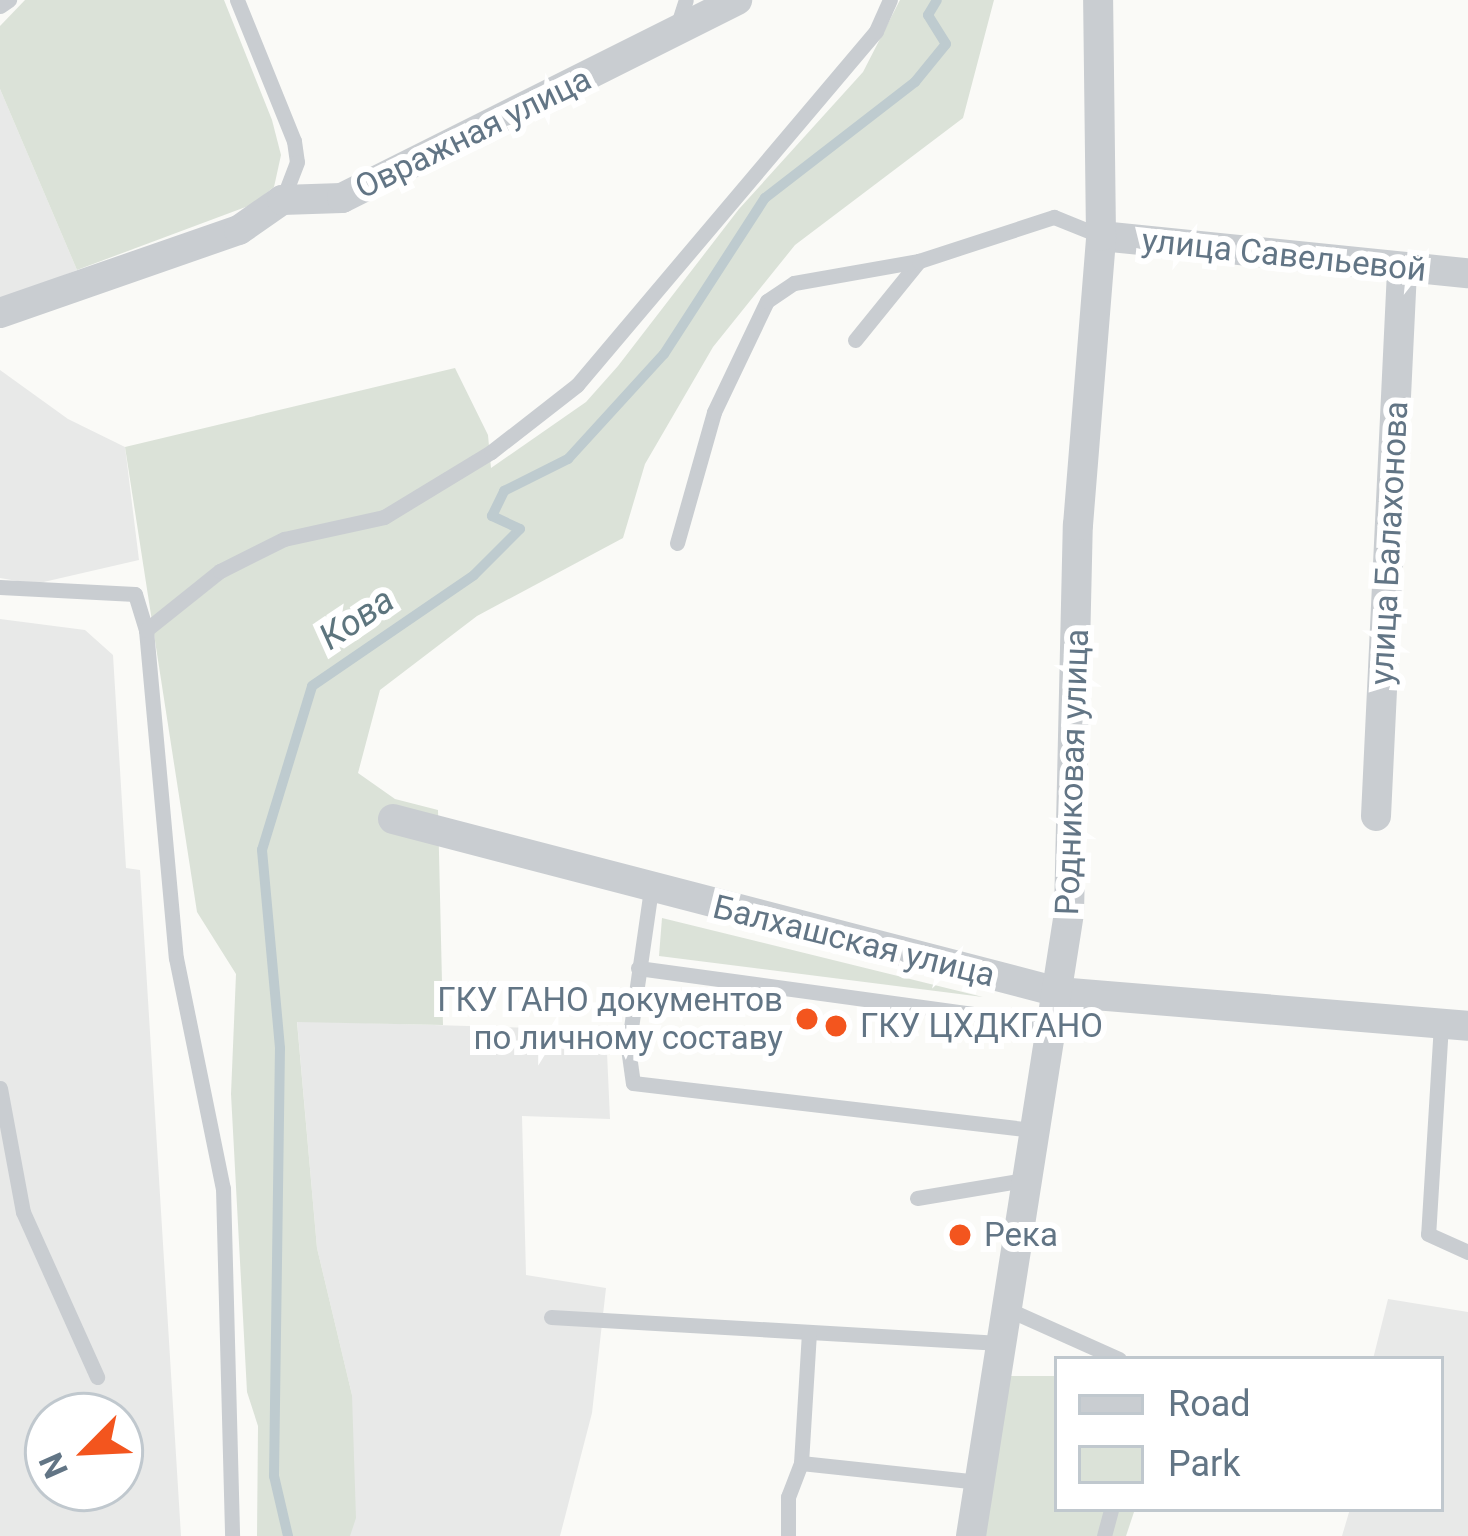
<!DOCTYPE html>
<meta charset="utf-8">
<style>
body{margin:0}
#map{position:relative;width:1468px;height:1536px;overflow:hidden;background:#fafaf7;font-family:Roboto,sans-serif}
div>[style]{position:absolute}
.built>*{inset:0;background:#e8e9e8}
.green>*{inset:0;background:#dbe2d8}
.stream>*{height:10px;margin:-5px;padding:0 5px;transform-origin:5px;border-radius:5px;background:#becbcf}
.lane>*{height:15px;margin:-7.5px;padding:0 7.5px;transform-origin:7.5px;border-radius:7.5px;background:#c9cdd1}
.street>*{height:30px;margin:-15px;padding:0 15px;transform-origin:15px;border-radius:15px;background:#c9cdd1}
.dots>*{width:33px;height:33px;translate:-50% -50%;box-sizing:border-box;border:6px solid #fff;border-radius:50%}
span{translate:-50% -50%;white-space:nowrap;text-align:center;line-height:1.15;-webkit-text-stroke:12px #fff;paint-order:stroke}
.street-label{font-size:33px;color:#627585}
.poi-label{font-size:33px;color:#627585}
.right{translate:-100% -50%;text-align:right}
.left{translate:0 -50%;text-align:left}
.water-label{font-size:36px;color:#5d757e;font-style:italic}
.legend{position:absolute;left:1054px;top:1356px;width:390px;height:156px;box-sizing:border-box;background:#fff;border:3px solid #c0c8ce;margin:0;padding:15px 21px;list-style:none;font-size:36px;color:#627585}
.legend li{display:flex;align-items:center;gap:24px;height:60px}
.legend b{width:60px;border:3px solid #c0c8ce}
.north{position:absolute;left:24px;top:1392px;width:120px;height:120px;box-sizing:border-box;background:#fff;border:3px solid #c0c8ce;border-radius:50%;rotate:246deg;font-size:33px;font-weight:700;line-height:48px;text-align:center;color:#627585}
.north::after{content:'';display:block;margin:auto;width:42px;height:54px;background:#f3551e;clip-path:polygon(50% 0,100% 100%,50% 72%,0 100%)}
</style>
<div id="map">
<div class="built">
<div style="clip-path:polygon(0 89px,77px 270px,0 301px)"></div>
<div style="clip-path:polygon(0 370px,68px 419px,125px 447px,139px 560px,35px 584px,0 578px)"></div>
<div style="clip-path:polygon(evenodd,0 619px,85px 630px,113px 655px,126px 868px,140px 870px,181px 1536px,0 1536px,0 619px,48px 1416px,120px 1416px,120px 1488px,48px 1488px,48px 1416px)"></div>
<div style="clip-path:polygon(297px 1021px,606px 1030px,610px 1119px,522px 1116px,526px 1275px,606px 1288px,592px 1413px,560px 1536px,350px 1536px,352px 1395px,317px 1248px)"></div>
<div style="clip-path:polygon(1388px 1299px,1468px 1312px,1468px 1536px,1342px 1536px,1350px 1509px,1441px 1509px,1441px 1359px,1373px 1359px)"></div>
</div>
<div class="green">
<div style="clip-path:polygon(25px 0,224px 0,272px 120px,281px 155px,274px 187px,251px 205px,77px 270px,0 89px,0 26px)"></div>
<div style="clip-path:polygon(900px 0,994px 0,963px 118px,795px 245px,713px 347px,645px 464px,623px 538px,477px 616px,380px 690px,358px 773px,395px 799px,438px 810px,443px 1025px,297px 1022px,317px 1248px,352px 1395px,356px 1518px,350px 1536px,257px 1536px,258px 1426px,247px 1392px,231px 1094px,236px 974px,197px 912px,125px 447px,455px 368px,488px 435px,491px 468px,586px 402px,618px 366px,739px 209px,863px 72px)"></div>
<div style="clip-path:polygon(662px 918px,983px 997px,659px 956px)"></div>
<div style="clip-path:polygon(1002px 1376px,1057px 1376px,1057px 1509px,1135px 1509px,1126px 1536px,979px 1536px)"></div>
</div>
<div class="stream">
<div style="left:288px;top:1536px;width:62px;rotate:-103.1deg"></div>
<div style="left:274px;top:1476px;width:428px;rotate:-89.2deg"></div>
<div style="left:280px;top:1048px;width:199px;rotate:-95.2deg"></div>
<div style="left:262px;top:850px;width:171px;rotate:-73deg"></div>
<div style="left:312px;top:686px;width:196px;rotate:-34.4deg"></div>
<div style="left:474px;top:575px;width:65px;rotate:-45deg"></div>
<div style="left:520px;top:529px;width:31px;rotate:-155deg"></div>
<div style="left:492px;top:516px;width:28px;rotate:-64deg"></div>
<div style="left:504px;top:491px;width:72px;rotate:-26.6deg"></div>
<div style="left:568px;top:459px;width:142px;rotate:-47.6deg"></div>
<div style="left:664px;top:354px;width:186px;rotate:-57.1deg"></div>
<div style="left:765px;top:198px;width:190px;rotate:-37.7deg"></div>
<div style="left:915px;top:82px;width:49px;rotate:-50.8deg"></div>
<div style="left:946px;top:44px;width:34px;rotate:-122deg"></div>
<div style="left:928px;top:15px;width:17px;rotate:-59deg"></div>
</div>
<div class="lane">
<div style="left:237px;top:0;width:152px;rotate:68deg"></div>
<div style="left:294px;top:141px;width:21px;rotate:82deg"></div>
<div style="left:297px;top:162px;width:40px;rotate:111deg"></div>
<div style="left:0;top:6px;width:11px;rotate:-34deg"></div>
<div style="left:677px;top:27px;width:28px;rotate:-72deg"></div>
<div style="left:855px;top:340px;width:102px;rotate:-51deg"></div>
<div style="left:677px;top:543px;width:136px;rotate:-74.2deg"></div>
<div style="left:714px;top:412px;width:123px;rotate:-64.5deg"></div>
<div style="left:767px;top:301px;width:32px;rotate:-34deg"></div>
<div style="left:794px;top:283px;width:127px;rotate:-10deg"></div>
<div style="left:919px;top:261px;width:142px;rotate:-18.1deg"></div>
<div style="left:1054px;top:217px;width:51px;rotate:22deg"></div>
<div style="left:0;top:587px;width:135px;rotate:3deg"></div>
<div style="left:135px;top:594px;width:38px;rotate:73deg"></div>
<div style="left:146px;top:630px;width:329px;rotate:84.8deg"></div>
<div style="left:176px;top:958px;width:235px;rotate:78.5deg"></div>
<div style="left:223px;top:1188px;width:348px;rotate:88.5deg"></div>
<div style="left:146px;top:630px;width:95px;rotate:-38.6deg"></div>
<div style="left:220px;top:571px;width:72px;rotate:-26.6deg"></div>
<div style="left:284px;top:539px;width:102px;rotate:-12.4deg"></div>
<div style="left:384px;top:517px;width:125px;rotate:-31.3deg"></div>
<div style="left:491px;top:452px;width:109px;rotate:-37.9deg"></div>
<div style="left:577px;top:385px;width:463px;rotate:-49.8deg"></div>
<div style="left:876px;top:31px;width:34px;rotate:-66deg"></div>
<div style="left:651px;top:889px;width:161px;rotate:98.2deg"></div>
<div style="left:628px;top:1048px;width:35px;rotate:82deg"></div>
<div style="left:633px;top:1083px;width:401px;rotate:6.7deg"></div>
<div style="left:638px;top:968px;width:413px;rotate:7.8deg"></div>
<div style="left:1441px;top:1024px;width:210px;rotate:93.5deg"></div>
<div style="left:1428px;top:1234px;width:44px;rotate:24.2deg"></div>
<div style="left:0;top:1088px;width:126px;rotate:79.5deg"></div>
<div style="left:23px;top:1212px;width:181px;rotate:65.8deg"></div>
<div style="left:917px;top:1198px;width:109px;rotate:-9.5deg"></div>
<div style="left:1005px;top:1308px;width:125px;rotate:24.1deg"></div>
<div style="left:551px;top:1317px;width:450px;rotate:3.3deg"></div>
<div style="left:801px;top:1463px;width:131px;rotate:-86.5deg"></div>
<div style="left:788px;top:1536px;width:39px;rotate:-90deg"></div>
<div style="left:788px;top:1497px;width:36px;rotate:-69deg"></div>
<div style="left:801px;top:1463px;width:179px;rotate:6.1deg"></div>
<div style="left:1104px;top:1536px;width:28px;rotate:-75deg"></div>
</div>
<div class="street">
<div style="left:1101px;top:236px;width:369px;rotate:5.8deg"></div>
<div style="left:0;top:313px;width:253px;rotate:-19.2deg"></div>
<div style="left:239px;top:230px;width:52px;rotate:-34.9deg"></div>
<div style="left:282px;top:200px;width:60px;rotate:-1.9deg"></div>
<div style="left:342px;top:198px;width:442px;rotate:-26.6deg"></div>
<div style="left:1376px;top:816px;width:547px;rotate:-87.27deg"></div>
<div style="left:393px;top:819px;width:687px;rotate:14.58deg"></div>
<div style="left:1058px;top:992px;width:411px;rotate:4.7deg"></div>
<div style="left:971px;top:1536px;width:631px;rotate:-81.06deg"></div>
<div style="left:1069px;top:913px;width:388px;rotate:-88.7deg"></div>
<div style="left:1078px;top:525px;width:290px;rotate:-85.4deg"></div>
<div style="left:1101px;top:236px;width:236px;rotate:-90.7deg"></div>
</div>
<div class="dots">
<div style="left:807px;top:1019px;background:#f3551e"></div>
<div style="left:836px;top:1026px;background:#f3551e"></div>
<div style="left:960px;top:1235px;background:#f3551e"></div>
</div>
<div class="street-label">
<span style="left:473px;top:133px;rotate:-26deg">Овражная улица</span>
<span style="left:1284px;top:255px;rotate:6deg">улица Савельевой</span>
<span style="left:1389px;top:543px;rotate:-87deg">улица Балахонова</span>
<span style="left:1072px;top:772px;rotate:-88deg">Родниковая улица</span>
<span style="left:854px;top:941px;rotate:14deg">Балхашская улица</span>
</div>
<div class="poi-label">
<span class="right" style="left:783px;top:1019px">ГКУ ГАНО документов<br>по личному составу</span>
<span class="left" style="left:860px;top:1026px">ГКУ ЦХДКГАНО</span>
<span class="left" style="left:984px;top:1235px">Река</span>
</div>
<div class="water-label">
<span style="left:357px;top:619px;rotate:-34deg">Кова</span>
</div>
<ul class="legend">
<li><b style="height:15px;background:#c9cdd1"></b>Road</li>
<li><b style="height:33px;background:#dbe2d8"></b>Park</li>
</ul>
<div class="north">N</div>
</div>
